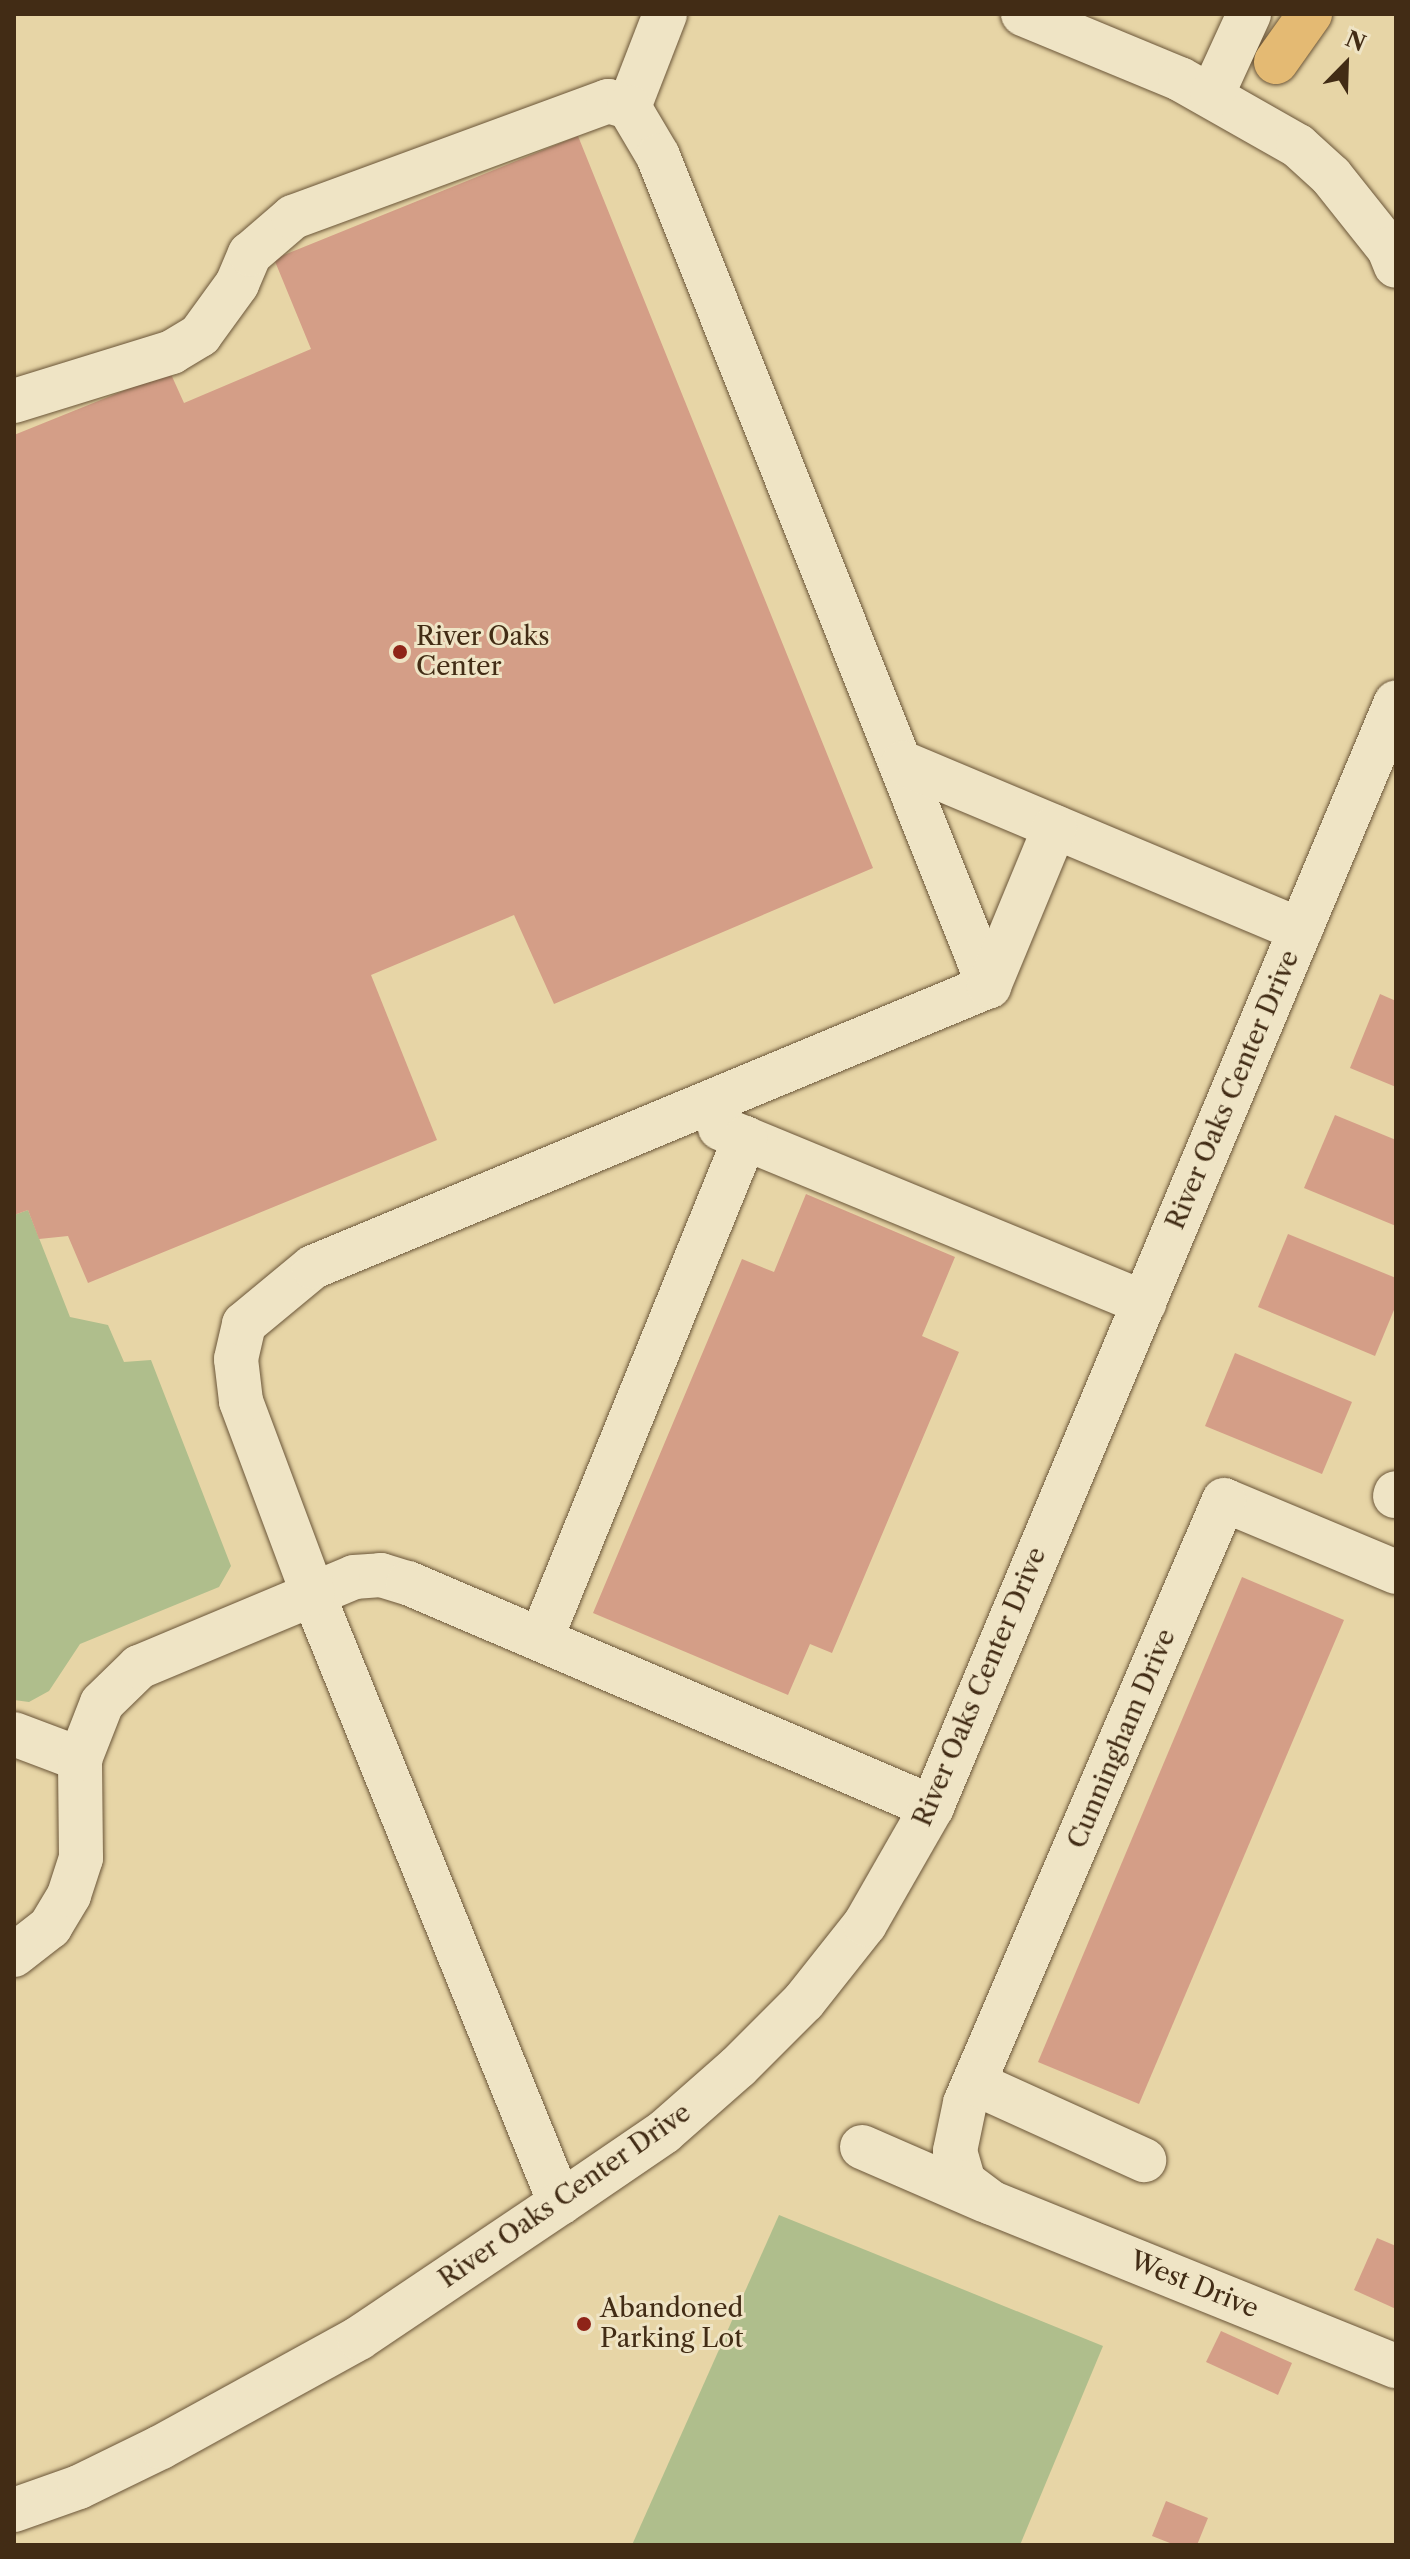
<!DOCTYPE html>
<style>
body{margin:0}
#map{position:relative;width:1410px;height:2559px;overflow:hidden;background:#e7d5a6;font-family:"Libre Caslon Text",serif}
div>[style]{position:absolute}
.green>*{inset:0;background:#afbe8c}
.building>*{inset:0;background:#d49e87}
.roads{filter:drop-shadow(0 0 2px #6b5639) drop-shadow(0 0 2px #6b5639)}
.minor>*{height:44px;margin:-22px;padding:0 22px;transform-origin:22px;border-radius:22px;background:#efe4c5}
.major>*{height:44px;margin:-22px;padding:0 22px;transform-origin:22px;border-radius:22px;background:#e4ba73}
.dots>*{width:22px;height:22px;translate:-50% -50%;box-sizing:border-box;border:4px solid #efe4c5;border-radius:50%}
span{translate:-50% -50%;white-space:nowrap;text-align:center;line-height:1.15;-webkit-text-stroke:6px #efe4c5;paint-order:stroke}
.poi-label{font-size:26px;color:#422c15}
.left{translate:0 -50%;text-align:left}
.street-label{font-size:26px;color:#422c15}
.frame{position:absolute;inset:0;border:16px solid #422c15;pointer-events:none}
.north{position:absolute;left:1306px;top:24px;width:80px;height:80px;-webkit-text-stroke:6px #efe4c5;paint-order:stroke;rotate:23deg;font-size:22px;font-weight:700;line-height:32px;text-align:center;color:#422c15}
.north::after{content:'';display:block;margin:auto;width:28px;height:36px;background:#422c15;clip-path:polygon(50% 0,100% 100%,50% 72%,0 100%)}
</style>
<div id="map">
<div class="green">
<div style="clip-path:polygon(28px 1210px,70px 1317px,108px 1325px,124px 1362px,151px 1360px,231px 1566px,219px 1587px,80px 1644px,49px 1691px,29px 1702px,14px 1700px,14px 1215px)"></div>
<div style="clip-path:polygon(779px 2215px,1103px 2346px,1020px 2545px,632px 2545px)"></div>
</div>
<div class="building">
<div style="clip-path:polygon(578px 136px,873px 868px,554px 1004px,514px 915px,371px 975px,437px 1140px,88px 1283px,68px 1236px,39px 1239px,28px 1210px,14px 1215px,14px 435px,170px 372px,184px 403px,311px 349px,274px 259px)"></div>
<div style="clip-path:polygon(1380px 994px,1396px 1001px,1396px 1087px,1350px 1068px)"></div>
<div style="clip-path:polygon(1335px 1115px,1396px 1140px,1396px 1226px,1304px 1188px)"></div>
<div style="clip-path:polygon(806px 1194px,955px 1257px,922px 1336px,959px 1352px,832px 1653px,810px 1644px,788px 1695px,593px 1613px,742px 1259px,774px 1272px)"></div>
<div style="clip-path:polygon(1288px 1234px,1396px 1278px,1396px 1305px,1375px 1356px,1258px 1307px)"></div>
<div style="clip-path:polygon(1235px 1353px,1352px 1402px,1322px 1474px,1205px 1426px)"></div>
<div style="clip-path:polygon(1242px 1577px,1344px 1620px,1139px 2104px,1038px 2062px)"></div>
<div style="clip-path:polygon(1377px 2238px,1396px 2246px,1396px 2309px,1354px 2290px)"></div>
<div style="clip-path:polygon(1221px 2331px,1292px 2363px,1278px 2395px,1206px 2362px)"></div>
<div style="clip-path:polygon(1166px 2501px,1208px 2518px,1197px 2545px,1175px 2545px,1152px 2536px)"></div>
</div>
<div class="roads">
<div class="minor">
<div style="left:1023px;top:14px;width:170px;rotate:22.5deg"></div>
<div style="left:1180px;top:79px;width:136px;rotate:29.6deg"></div>
<div style="left:1298px;top:146px;width:45px;rotate:42.3deg"></div>
<div style="left:1331px;top:176px;width:93px;rotate:51.5deg"></div>
<div style="left:1389px;top:249px;width:18px;rotate:68deg"></div>
<div style="left:1212px;top:95px;width:89px;rotate:-65.4deg"></div>
<div style="left:629px;top:107px;width:100px;rotate:-68.8deg"></div>
<div style="left:14px;top:401px;width:165px;rotate:-17.2deg"></div>
<div style="left:172px;top:352px;width:33px;rotate:-31deg"></div>
<div style="left:200px;top:335px;width:63px;rotate:-54deg"></div>
<div style="left:237px;top:284px;width:33px;rotate:-67deg"></div>
<div style="left:250px;top:254px;width:57px;rotate:-40.7deg"></div>
<div style="left:293px;top:217px;width:336px;rotate:-20.2deg"></div>
<div style="left:608px;top:101px;width:22px;rotate:16deg"></div>
<div style="left:629px;top:107px;width:57px;rotate:59.4deg"></div>
<div style="left:658px;top:156px;width:894px;rotate:68.26deg"></div>
<div style="left:903px;top:763px;width:431px;rotate:22.8deg"></div>
<div style="left:720px;top:1128px;width:459px;rotate:22.4deg"></div>
<div style="left:1395px;top:1496px;width:3px;rotate:-72deg"></div>
<div style="left:1396px;top:1572px;width:186px;rotate:-157.3deg"></div>
<div style="left:1224px;top:1500px;width:656px;rotate:113.24deg"></div>
<div style="left:965px;top:2103px;width:49px;rotate:101.8deg"></div>
<div style="left:955px;top:2151px;width:32px;rotate:74deg"></div>
<div style="left:964px;top:2182px;width:35px;rotate:37deg"></div>
<div style="left:992px;top:2203px;width:436px;rotate:22deg"></div>
<div style="left:541px;top:1639px;width:541px;rotate:-67.84deg"></div>
<div style="left:14px;top:1734px;width:71px;rotate:20.7deg"></div>
<div style="left:14px;top:1955px;width:46px;rotate:-37.9deg"></div>
<div style="left:50px;top:1927px;width:37px;rotate:-59deg"></div>
<div style="left:69px;top:1895px;width:39px;rotate:-72deg"></div>
<div style="left:81px;top:1858px;width:99px;rotate:-90.6deg"></div>
<div style="left:80px;top:1759px;width:60px;rotate:-68.6deg"></div>
<div style="left:102px;top:1703px;width:52px;rotate:-44.2deg"></div>
<div style="left:139px;top:1667px;width:233px;rotate:-22.7deg"></div>
<div style="left:354px;top:1577px;width:27px;rotate:-4deg"></div>
<div style="left:381px;top:1575px;width:28px;rotate:17deg"></div>
<div style="left:408px;top:1583px;width:570px;rotate:23.15deg"></div>
<div style="left:974px;top:2083px;width:187px;rotate:24.4deg"></div>
<div style="left:862px;top:2147px;width:135px;rotate:23.5deg"></div>
<div style="left:560px;top:2203px;width:657px;rotate:-112.08deg"></div>
<div style="left:313px;top:1594px;width:206px;rotate:-110.5deg"></div>
<div style="left:241px;top:1401px;width:42px;rotate:-96.8deg"></div>
<div style="left:236px;top:1359px;width:36px;rotate:-77deg"></div>
<div style="left:244px;top:1324px;width:89px;rotate:-39.6deg"></div>
<div style="left:313px;top:1267px;width:732px;rotate:-22.57deg"></div>
<div style="left:989px;top:986px;width:172px;rotate:-67.5deg"></div>
<div style="left:14px;top:2510px;width:69px;rotate:-19.5deg"></div>
<div style="left:79px;top:2487px;width:91px;rotate:-26deg"></div>
<div style="left:161px;top:2447px;width:226px;rotate:-28.8deg"></div>
<div style="left:359px;top:2338px;width:242px;rotate:-33.9deg"></div>
<div style="left:560px;top:2203px;width:126px;rotate:-34.3deg"></div>
<div style="left:664px;top:2132px;width:98px;rotate:-41.3deg"></div>
<div style="left:738px;top:2067px;width:93px;rotate:-45deg"></div>
<div style="left:804px;top:2001px;width:98px;rotate:-51.6deg"></div>
<div style="left:865px;top:1924px;width:135px;rotate:-60.2deg"></div>
<div style="left:932px;top:1807px;width:1198px;rotate:-67.22deg"></div>
</div>
<div class="major">
<div style="left:1276px;top:62px;width:59px;rotate:-54.7deg"></div>
</div>
</div>
<div class="dots">
<div style="left:400px;top:652px;background:#8f2418"></div>
<div style="left:584px;top:2324px;background:#8f2418"></div>
</div>
<div class="poi-label">
<span class="left" style="left:416px;top:652px">River Oaks<br>Center</span>
<span class="left" style="left:600px;top:2324px">Abandoned<br>Parking Lot</span>
</div>
<div class="street-label">
<span style="left:1233px;top:1090px;rotate:-67deg">River Oaks Center Drive</span>
<span style="left:980px;top:1687px;rotate:-67deg">River Oaks Center Drive</span>
<span style="left:1122px;top:1739px;rotate:-67deg">Cunningham Drive</span>
<span style="left:565px;top:2196px;rotate:-35deg">River Oaks Center Drive</span>
<span style="left:1194px;top:2285px;rotate:22deg">West Drive</span>
</div>
<div class="frame"></div>
<div class="north">N</div>
</div>
